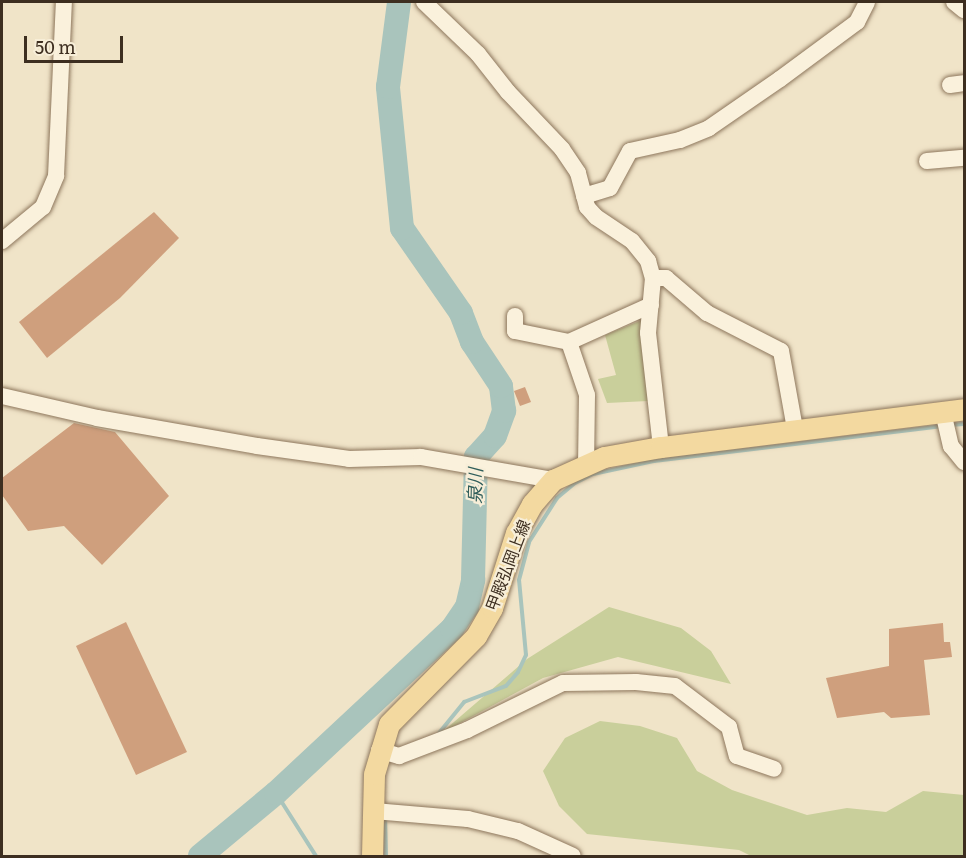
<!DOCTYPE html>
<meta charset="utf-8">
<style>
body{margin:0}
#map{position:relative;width:966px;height:858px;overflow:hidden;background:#f0e4c8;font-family:Literata,"Noto Sans JP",serif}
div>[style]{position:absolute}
.green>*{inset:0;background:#c9cf9b}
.stream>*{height:4px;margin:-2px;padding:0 2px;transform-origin:2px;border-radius:2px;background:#a9c4bc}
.river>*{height:24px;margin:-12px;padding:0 12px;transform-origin:12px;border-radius:12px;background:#a9c4bc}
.building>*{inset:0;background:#cf9f7d}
.roads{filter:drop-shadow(0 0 2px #8d765c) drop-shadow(0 0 2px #8d765c)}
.minor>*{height:16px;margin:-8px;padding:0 8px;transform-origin:8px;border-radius:8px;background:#faf1dc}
.major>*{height:21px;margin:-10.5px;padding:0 10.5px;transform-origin:10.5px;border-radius:10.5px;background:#f3d9a0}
span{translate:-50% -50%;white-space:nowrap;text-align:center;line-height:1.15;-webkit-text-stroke:4.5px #f7eed8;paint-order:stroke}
.street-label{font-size:16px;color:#3d2e20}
.water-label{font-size:18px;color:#2f5d5a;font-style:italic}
.frame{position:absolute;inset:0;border:3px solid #3d2e20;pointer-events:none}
.scale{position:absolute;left:24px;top:36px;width:99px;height:27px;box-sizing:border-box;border:3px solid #3d2e20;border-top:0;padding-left:8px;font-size:18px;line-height:21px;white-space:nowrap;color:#3d2e20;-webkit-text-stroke:4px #f7eed8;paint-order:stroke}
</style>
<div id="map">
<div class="green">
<div style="clip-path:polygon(642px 320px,648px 401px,607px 403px,598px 379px,616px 375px,605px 335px)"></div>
<div style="clip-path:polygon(609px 607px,681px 628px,711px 651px,731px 684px,618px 657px,543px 678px,440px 734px,527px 659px)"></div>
<div style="clip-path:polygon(600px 721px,640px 726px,677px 738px,697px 771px,732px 790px,807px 815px,847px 808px,886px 812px,923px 791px,964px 795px,964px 856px,751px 856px,739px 850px,587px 834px,559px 806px,543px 771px,565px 738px)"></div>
</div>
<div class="stream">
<div style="left:950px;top:425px;width:14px;rotate:-4deg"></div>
<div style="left:439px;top:733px;width:40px;rotate:-51deg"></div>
<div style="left:464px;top:702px;width:45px;rotate:-20.9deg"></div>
<div style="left:506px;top:686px;width:18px;rotate:-49deg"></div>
<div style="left:518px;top:672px;width:19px;rotate:-65deg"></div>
<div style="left:526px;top:655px;width:75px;rotate:-95.3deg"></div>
<div style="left:519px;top:580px;width:39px;rotate:-75deg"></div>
<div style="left:529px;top:542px;width:52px;rotate:-57.5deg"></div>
<div style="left:557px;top:498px;width:23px;rotate:-40deg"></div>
<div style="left:575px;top:483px;width:20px;rotate:-27deg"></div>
<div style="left:593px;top:474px;width:62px;rotate:-12deg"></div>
<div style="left:654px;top:461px;width:291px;rotate:-6.9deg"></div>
<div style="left:276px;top:793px;width:75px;rotate:57.6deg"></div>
<div style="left:385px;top:815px;width:41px;rotate:88.6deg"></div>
</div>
<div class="river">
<div style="left:200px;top:856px;width:99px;rotate:-39.7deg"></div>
<div style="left:276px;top:793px;width:241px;rotate:-43deg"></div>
<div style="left:452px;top:629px;width:27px;rotate:-56deg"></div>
<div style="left:467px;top:607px;width:28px;rotate:-77deg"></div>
<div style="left:473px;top:580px;width:123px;rotate:-88.6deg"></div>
<div style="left:476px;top:457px;width:28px;rotate:-48deg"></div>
<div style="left:495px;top:436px;width:27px;rotate:-70deg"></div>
<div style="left:504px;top:411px;width:25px;rotate:-97deg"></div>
<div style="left:501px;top:386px;width:53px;rotate:-123.4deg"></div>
<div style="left:472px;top:342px;width:31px;rotate:-111deg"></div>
<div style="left:461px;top:313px;width:103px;rotate:-124.8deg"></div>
<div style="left:402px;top:228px;width:142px;rotate:-95.7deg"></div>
<div style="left:388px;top:87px;width:86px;rotate:-82.6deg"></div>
</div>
<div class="building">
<div style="clip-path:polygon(154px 212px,179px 238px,120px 298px,47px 358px,19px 322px)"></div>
<div style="clip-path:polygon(525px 387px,531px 402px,520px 406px,514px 391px)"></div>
<div style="clip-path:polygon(74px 423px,115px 432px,169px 496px,102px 565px,64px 526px,28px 531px,2px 495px,2px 478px)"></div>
<div style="clip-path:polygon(126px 622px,187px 752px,136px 775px,76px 646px)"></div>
<div style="clip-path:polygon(943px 623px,944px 642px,950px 642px,952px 657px,924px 660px,930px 715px,891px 718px,884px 712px,837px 718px,826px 678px,889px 666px,889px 629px)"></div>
</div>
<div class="roads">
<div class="minor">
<div style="left:424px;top:2px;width:75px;rotate:43.9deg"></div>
<div style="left:478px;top:54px;width:48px;rotate:51.7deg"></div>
<div style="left:508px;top:92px;width:79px;rotate:46.5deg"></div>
<div style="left:562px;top:149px;width:29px;rotate:56deg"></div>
<div style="left:578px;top:173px;width:35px;rotate:75deg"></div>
<div style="left:587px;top:207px;width:13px;rotate:48deg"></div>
<div style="left:596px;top:217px;width:43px;rotate:33.7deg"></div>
<div style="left:632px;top:241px;width:26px;rotate:51deg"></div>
<div style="left:648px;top:261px;width:18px;rotate:74deg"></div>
<div style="left:653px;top:278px;width:55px;rotate:95.2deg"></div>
<div style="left:648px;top:333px;width:115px;rotate:83.5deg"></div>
<div style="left:954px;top:2px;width:13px;rotate:39deg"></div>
<div style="left:950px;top:85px;width:14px;rotate:-8deg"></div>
<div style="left:927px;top:161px;width:37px;rotate:-5deg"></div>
<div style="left:584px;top:196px;width:27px;rotate:-17deg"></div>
<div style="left:610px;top:188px;width:42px;rotate:-61.6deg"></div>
<div style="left:630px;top:151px;width:51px;rotate:-12.4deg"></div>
<div style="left:680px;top:140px;width:31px;rotate:-22deg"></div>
<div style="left:709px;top:128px;width:86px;rotate:-34.6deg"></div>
<div style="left:780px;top:79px;width:96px;rotate:-36.5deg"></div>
<div style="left:857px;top:22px;width:22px;rotate:-63deg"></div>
<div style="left:2px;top:241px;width:53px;rotate:-39.7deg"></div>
<div style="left:43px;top:207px;width:34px;rotate:-67deg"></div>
<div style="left:56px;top:176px;width:174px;rotate:-87.4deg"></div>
<div style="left:653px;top:278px;width:13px"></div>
<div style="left:666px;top:278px;width:54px;rotate:40.5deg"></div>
<div style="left:707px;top:313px;width:83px;rotate:27.2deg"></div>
<div style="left:781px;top:351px;width:79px;rotate:79.8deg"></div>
<div style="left:515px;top:316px;width:15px;rotate:90deg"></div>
<div style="left:515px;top:331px;width:55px;rotate:11.5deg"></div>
<div style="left:569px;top:342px;width:90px;rotate:-24.3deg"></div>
<div style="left:569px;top:342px;width:56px;rotate:71.2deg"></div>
<div style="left:587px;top:395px;width:69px;rotate:90.8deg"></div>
<div style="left:2px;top:396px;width:98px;rotate:13deg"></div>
<div style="left:97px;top:418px;width:162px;rotate:9.9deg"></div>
<div style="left:257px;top:446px;width:93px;rotate:8deg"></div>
<div style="left:349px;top:459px;width:72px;rotate:-1.6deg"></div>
<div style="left:421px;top:457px;width:134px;rotate:9.9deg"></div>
<div style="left:943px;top:412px;width:35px;rotate:77deg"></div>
<div style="left:951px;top:446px;width:21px;rotate:51deg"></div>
<div style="left:379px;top:750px;width:21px;rotate:17deg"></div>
<div style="left:399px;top:756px;width:73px;rotate:-20.9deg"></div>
<div style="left:467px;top:730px;width:107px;rotate:-26.1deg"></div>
<div style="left:563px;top:683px;width:73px;rotate:-0.8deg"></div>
<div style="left:636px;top:682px;width:39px;rotate:6deg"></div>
<div style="left:675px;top:686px;width:68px;rotate:37.2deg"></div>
<div style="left:729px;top:727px;width:30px;rotate:75deg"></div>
<div style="left:737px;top:756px;width:39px;rotate:19deg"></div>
<div style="left:374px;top:811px;width:94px;rotate:4.9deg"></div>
<div style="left:468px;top:819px;width:51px;rotate:13.5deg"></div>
<div style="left:518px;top:831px;width:60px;rotate:24.4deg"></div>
</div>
<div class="major">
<div style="left:372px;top:856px;width:82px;rotate:-88.6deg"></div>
<div style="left:374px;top:774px;width:52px;rotate:-73.3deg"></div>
<div style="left:389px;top:724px;width:124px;rotate:-45.3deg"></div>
<div style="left:476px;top:636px;width:32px;rotate:-60deg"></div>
<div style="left:492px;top:608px;width:79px;rotate:-72.3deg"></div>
<div style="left:516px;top:533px;width:33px;rotate:-61deg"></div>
<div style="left:532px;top:504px;width:32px;rotate:-49deg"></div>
<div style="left:553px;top:480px;width:56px;rotate:-24.3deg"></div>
<div style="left:604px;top:457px;width:58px;rotate:-10deg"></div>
<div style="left:661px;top:447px;width:305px;rotate:-7.1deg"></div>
</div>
</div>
<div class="street-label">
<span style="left:507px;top:565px;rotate:-69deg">甲殿弘岡上線</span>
</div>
<div class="water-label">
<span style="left:475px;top:486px;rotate:-89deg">泉川</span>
</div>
<div class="frame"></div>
<div class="scale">50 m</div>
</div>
